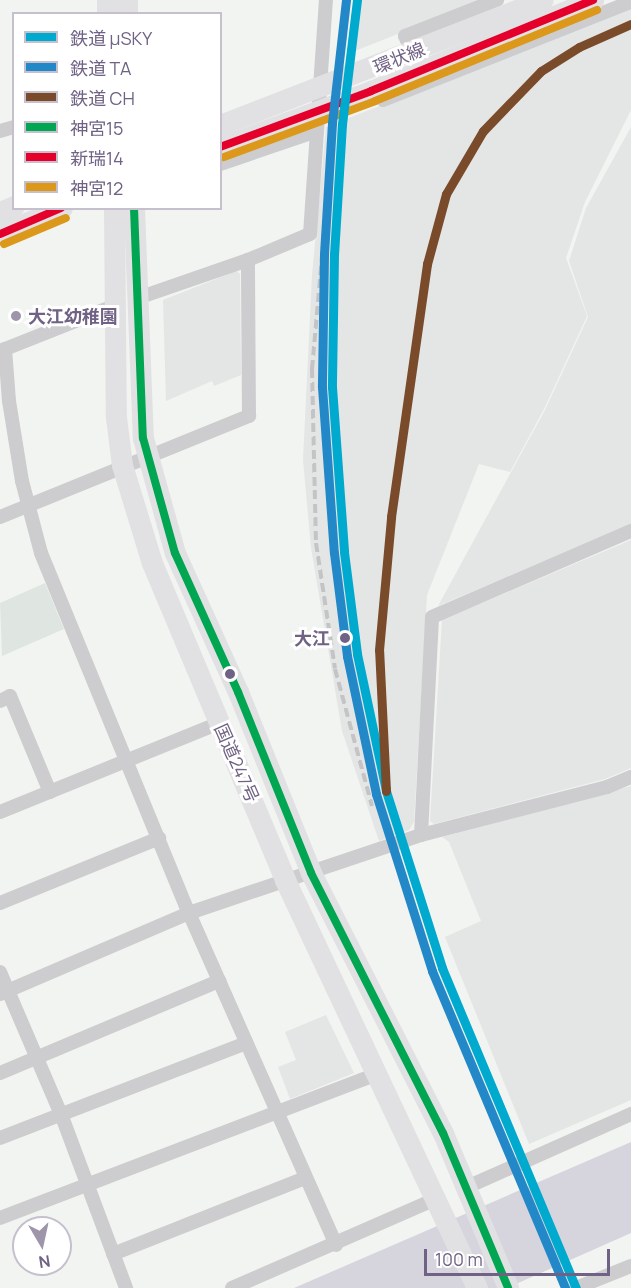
<!DOCTYPE html>
<meta charset="utf-8">
<style>
body{margin:0}
#map{position:relative;width:631px;height:1288px;overflow:hidden;background:#f2f4f1;font-family:Manrope,"Noto Sans JP",sans-serif}
div>[style]{position:absolute}
.built>*{inset:0;background:#e4e5e5}
.green>*{inset:0;background:#dfe6e2}
.water>*{inset:0;background:#d6d4dd}
.minor>*{height:14px;margin:-7px;padding:0 7px;transform-origin:7px;border-radius:7px;background:#cdcdcf}
.primary>*{height:21px;margin:-10.5px;padding:0 10.5px;transform-origin:10.5px;border-radius:10.5px;background:#e1e0e2}
.trunk>*{height:21px;margin:-10.5px;padding:0 10.5px;transform-origin:10.5px;border-radius:10.5px;background:#e1e0e2}
.rail>*{height:4px;margin-top:-2px;transform-origin:0;background:repeating-linear-gradient(90deg,#c4c4c6 0 9px,transparent 0 13.5px)}
.bus-1>*{height:8px;margin:-4px;padding:0 4px;transform-origin:4px;border-radius:4px;background:#00a651}
.bus-2>*{height:8px;margin:-4px;padding:0 4px;transform-origin:4px;border-radius:4px;background:#e4002b}
.bus-3>*{height:8px;margin:-4px;padding:0 4px;transform-origin:4px;border-radius:4px;background:#dc981a}
.rail-1>*{height:9px;margin:-4.5px;padding:0 4.5px;transform-origin:4.5px;border-radius:4.5px;background:#00a9ce}
.rail-2>*{height:9px;margin:-4.5px;padding:0 4.5px;transform-origin:4.5px;border-radius:4.5px;background:#2388c8}
.rail-3>*{height:9px;margin:-4.5px;padding:0 4.5px;transform-origin:4.5px;border-radius:4.5px;background:#7a4b2a}
.dots>*{width:16px;height:16px;translate:-50% -50%;box-sizing:border-box;border:3px solid #fff;border-radius:50%}
span{translate:-50% -50%;white-space:nowrap;text-align:center;line-height:1.15;-webkit-text-stroke:6px #fff;paint-order:stroke}
.street-label{font-size:18px;color:#706284}
.poi-label{font-size:18px;color:#706284;font-weight:700}
.left{translate:0 -50%;text-align:left}
.stop-label{font-size:18px;color:#706284;font-weight:700}
.right{translate:-100% -50%;text-align:right}
.legend{position:absolute;left:12px;top:12px;width:210px;height:198px;box-sizing:border-box;background:#fff;border:2px solid #c6c0ce;margin:0;padding:8px 10px;list-style:none;font-size:18px;color:#706284}
.legend li{display:flex;align-items:center;gap:12px;height:30px}
.legend b{width:30px;border:2px solid #c6c0ce}
.north{position:absolute;left:12px;top:1216px;width:60px;height:60px;box-sizing:border-box;background:#fff;border:2px solid #c6c0ce;border-radius:50%;rotate:171deg;font-size:16px;font-weight:700;line-height:24px;text-align:center;color:#706284}
.north::after{content:'';display:block;margin:auto;width:21px;height:27px;background:#9e95aa;clip-path:polygon(50% 0,100% 100%,50% 72%,0 100%)}
.scale{position:absolute;left:424px;top:1249px;width:186px;height:27px;box-sizing:border-box;border:3px solid #706284;border-top:0;padding-left:8px;font-size:18px;line-height:21px;white-space:nowrap;color:#706284;-webkit-text-stroke:4px #fff;paint-order:stroke}
</style>
<div id="map">
<div class="built">
<div style="clip-path:polygon(361px 0,483px 0,355px 51px)"></div>
<div style="clip-path:polygon(631px 7px,631px 110px,585px 202px,566px 258px,587px 316px,545px 407px,510px 472px,479px 464px,427px 595px,414px 822px,409px 830px,379px 841px,342px 731px,311px 548px,303px 460px,312px 275px,326px 127px)"></div>
<div style="clip-path:polygon(631px 127px,631px 524px,438px 606px,545px 410px,588px 317px,569px 261px,586px 208px)"></div>
<div style="clip-path:polygon(236px 271px,240px 274px,241px 375px,214px 386px,212px 381px,166px 401px,163px 300px)"></div>
<div style="clip-path:polygon(631px 540px,631px 768px,605px 779px,434px 824px,430px 821px,442px 620px)"></div>
<div style="clip-path:polygon(631px 786px,631px 1100px,529px 1144px,445px 937px,481px 921px,449px 842px,442px 837px)"></div>
<div style="clip-path:polygon(326px 1015px,354px 1073px,290px 1099px,278px 1067px,296px 1060px,285px 1032px)"></div>
</div>
<div class="green">
<div style="clip-path:polygon(45px 583px,64px 629px,2px 656px,0 603px)"></div>
</div>
<div class="water">
<div style="clip-path:polygon(631px 1142px,631px 1233px,507px 1288px,294px 1288px)"></div>
</div>
<div class="minor">
<div style="left:414px;top:57px;width:23px;rotate:-113deg"></div>
<div style="left:405px;top:36px;width:99px;rotate:-21.4deg"></div>
<div style="left:383px;top:100px;width:267px;rotate:-21.6deg"></div>
<div style="left:0;top:131px;width:15px;rotate:-16deg"></div>
<div style="left:220px;top:164px;width:102px;rotate:-18.8deg"></div>
<div style="left:138px;top:298px;width:116px;rotate:-19.1deg"></div>
<div style="left:5px;top:349px;width:52px;rotate:85.6deg"></div>
<div style="left:9px;top:401px;width:81px;rotate:80.8deg"></div>
<div style="left:22px;top:481px;width:74px;rotate:75.2deg"></div>
<div style="left:41px;top:553px;width:389px;rotate:67.7deg"></div>
<div style="left:189px;top:913px;width:363px;rotate:66.1deg"></div>
<div style="left:0;top:351px;width:122px;rotate:-21.7deg"></div>
<div style="left:0;top:517px;width:269px;rotate:-22.1deg"></div>
<div style="left:249px;top:416px;width:156px;rotate:-90.4deg"></div>
<div style="left:248px;top:260px;width:67px;rotate:-22.8deg"></div>
<div style="left:310px;top:234px;width:235px;rotate:-86.1deg"></div>
<div style="left:0;top:701px;width:11px;rotate:-27deg"></div>
<div style="left:10px;top:696px;width:104px;rotate:67.4deg"></div>
<div style="left:0;top:812px;width:236px;rotate:-22.1deg"></div>
<div style="left:421px;top:835px;width:192px;rotate:-14.5deg"></div>
<div style="left:607px;top:787px;width:26px;rotate:-23deg"></div>
<div style="left:0;top:903px;width:172px;rotate:-22.2deg"></div>
<div style="left:0;top:972px;width:155px;rotate:66.8deg"></div>
<div style="left:61px;top:1114px;width:186px;rotate:69.5deg"></div>
<div style="left:0;top:994px;width:206px;rotate:-23.2deg"></div>
<div style="left:189px;top:913px;width:245px;rotate:-18.6deg"></div>
<div style="left:421px;top:835px;width:218px;rotate:-87.1deg"></div>
<div style="left:432px;top:617px;width:217px;rotate:-23.4deg"></div>
<div style="left:0;top:1073px;width:238px;rotate:-22.8deg"></div>
<div style="left:0;top:1138px;width:264px;rotate:-21.1deg"></div>
<div style="left:467px;top:1187px;width:180px;rotate:-24deg"></div>
<div style="left:0;top:1218px;width:406px;rotate:-20.9deg"></div>
<div style="left:113px;top:1254px;width:206px;rotate:-21.6deg"></div>
<div style="left:232px;top:1288px;width:225px;rotate:-23.6deg"></div>
<div style="left:576px;top:1288px;width:59px;rotate:-21.8deg"></div>
</div>
<div class="primary">
<div style="left:220px;top:125px;width:346px;rotate:-21.2deg"></div>
<div style="left:220px;top:147px;width:161px;rotate:-20.3deg"></div>
<div style="left:371px;top:91px;width:240px;rotate:-22.3deg"></div>
<div style="left:0;top:212px;width:15px;rotate:-23deg"></div>
<div style="left:0;top:234px;width:67px;rotate:-22.8deg"></div>
</div>
<div class="trunk">
<div style="left:107px;top:0;width:14px;rotate:90deg"></div>
<div style="left:127px;top:0;width:14px;rotate:90deg"></div>
<div style="left:114px;top:208px;width:209px;rotate:89.5deg"></div>
<div style="left:116px;top:417px;width:48px;rotate:82.9deg"></div>
<div style="left:122px;top:465px;width:102px;rotate:73deg"></div>
<div style="left:152px;top:563px;width:344px;rotate:67.2deg"></div>
<div style="left:285px;top:880px;width:451px;rotate:64.8deg"></div>
<div style="left:134px;top:208px;width:230px;rotate:87.8deg"></div>
<div style="left:143px;top:438px;width:119px;rotate:74.5deg"></div>
<div style="left:175px;top:553px;width:153px;rotate:65.6deg"></div>
<div style="left:238px;top:692px;width:195px;rotate:68deg"></div>
<div style="left:311px;top:873px;width:292px;rotate:63.1deg"></div>
<div style="left:443px;top:1133px;width:168px;rotate:67.2deg"></div>
</div>
<div class="rail">
<div style="left:326px;top:212px;width:158px;rotate:95.1deg"></div>
<div style="left:312px;top:369px;width:174px;rotate:88.7deg"></div>
<div style="left:316px;top:543px;width:127px;rotate:81.4deg"></div>
<div style="left:335px;top:669px;width:142px;rotate:74.9deg"></div>
</div>
<div class="bus-1">
<div style="left:134px;top:208px;width:230px;rotate:87.8deg"></div>
<div style="left:143px;top:438px;width:119px;rotate:74.5deg"></div>
<div style="left:175px;top:553px;width:153px;rotate:65.6deg"></div>
<div style="left:238px;top:692px;width:195px;rotate:68deg"></div>
<div style="left:311px;top:873px;width:292px;rotate:63.1deg"></div>
<div style="left:443px;top:1133px;width:168px;rotate:67.2deg"></div>
</div>
<div class="bus-2">
<div style="left:220px;top:147px;width:161px;rotate:-20.3deg"></div>
<div style="left:371px;top:91px;width:240px;rotate:-22.3deg"></div>
<div style="left:0;top:234px;width:66px;rotate:-23.1deg"></div>
</div>
<div class="bus-3">
<div style="left:224px;top:157px;width:161px;rotate:-20.3deg"></div>
<div style="left:375px;top:101px;width:240px;rotate:-22.3deg"></div>
<div style="left:4px;top:244px;width:67px;rotate:-22.8deg"></div>
</div>
<div class="rail-1">
<div style="left:357px;top:0;width:125px;rotate:96.9deg"></div>
<div style="left:342px;top:124px;width:130px;rotate:93.5deg"></div>
<div style="left:334px;top:254px;width:133px;rotate:90.9deg"></div>
<div style="left:332px;top:387px;width:165px;rotate:85.8deg"></div>
<div style="left:344px;top:552px;width:103px;rotate:82.7deg"></div>
<div style="left:357px;top:654px;width:140px;rotate:78deg"></div>
<div style="left:386px;top:791px;width:186px;rotate:72.4deg"></div>
<div style="left:442px;top:968px;width:347px;rotate:67.3deg"></div>
</div>
<div class="rail-2">
<div style="left:346px;top:0;width:124px;rotate:96.5deg"></div>
<div style="left:332px;top:123px;width:131px;rotate:93.5deg"></div>
<div style="left:324px;top:254px;width:133px;rotate:90.9deg"></div>
<div style="left:322px;top:387px;width:166px;rotate:85.9deg"></div>
<div style="left:334px;top:553px;width:104px;rotate:82.8deg"></div>
<div style="left:347px;top:656px;width:141px;rotate:78.1deg"></div>
<div style="left:376px;top:794px;width:186px;rotate:72.4deg"></div>
<div style="left:432px;top:971px;width:344px;rotate:67.2deg"></div>
</div>
<div class="rail-3">
<div style="left:386px;top:791px;width:141px;rotate:-92.8deg"></div>
<div style="left:379px;top:650px;width:134px;rotate:-84.8deg"></div>
<div style="left:391px;top:517px;width:256px;rotate:-81.9deg"></div>
<div style="left:427px;top:264px;width:73px;rotate:-74.8deg"></div>
<div style="left:446px;top:194px;width:73px;rotate:-59.6deg"></div>
<div style="left:483px;top:131px;width:83px;rotate:-46deg"></div>
<div style="left:541px;top:71px;width:45px;rotate:-32.3deg"></div>
<div style="left:579px;top:47px;width:57px;rotate:-23.9deg"></div>
</div>
<div class="dots">
<div style="left:16px;top:316px;background:#9e95aa"></div>
<div style="left:345px;top:638px;background:#706284"></div>
<div style="left:230px;top:674px;background:#706284"></div>
</div>
<div class="street-label">
<span style="left:399px;top:58px;rotate:-22deg">環状線</span>
<span style="left:237px;top:763px;rotate:66deg">国道247号</span>
</div>
<div class="poi-label">
<span class="left" style="left:28px;top:316px">大江幼稚園</span>
</div>
<div class="stop-label">
<span class="right" style="left:330px;top:638px">大江</span>
</div>
<ul class="legend">
<li><b style="height:8px;background:#00a9ce"></b>鉄道 μSKY</li>
<li><b style="height:8px;background:#2388c8"></b>鉄道 TA</li>
<li><b style="height:8px;background:#7a4b2a"></b>鉄道 CH</li>
<li><b style="height:8px;background:#00a651"></b>神宮15</li>
<li><b style="height:8px;background:#e4002b"></b>新瑞14</li>
<li><b style="height:8px;background:#dc981a"></b>神宮12</li>
</ul>
<div class="north">N</div>
<div class="scale">100 m</div>
</div>
